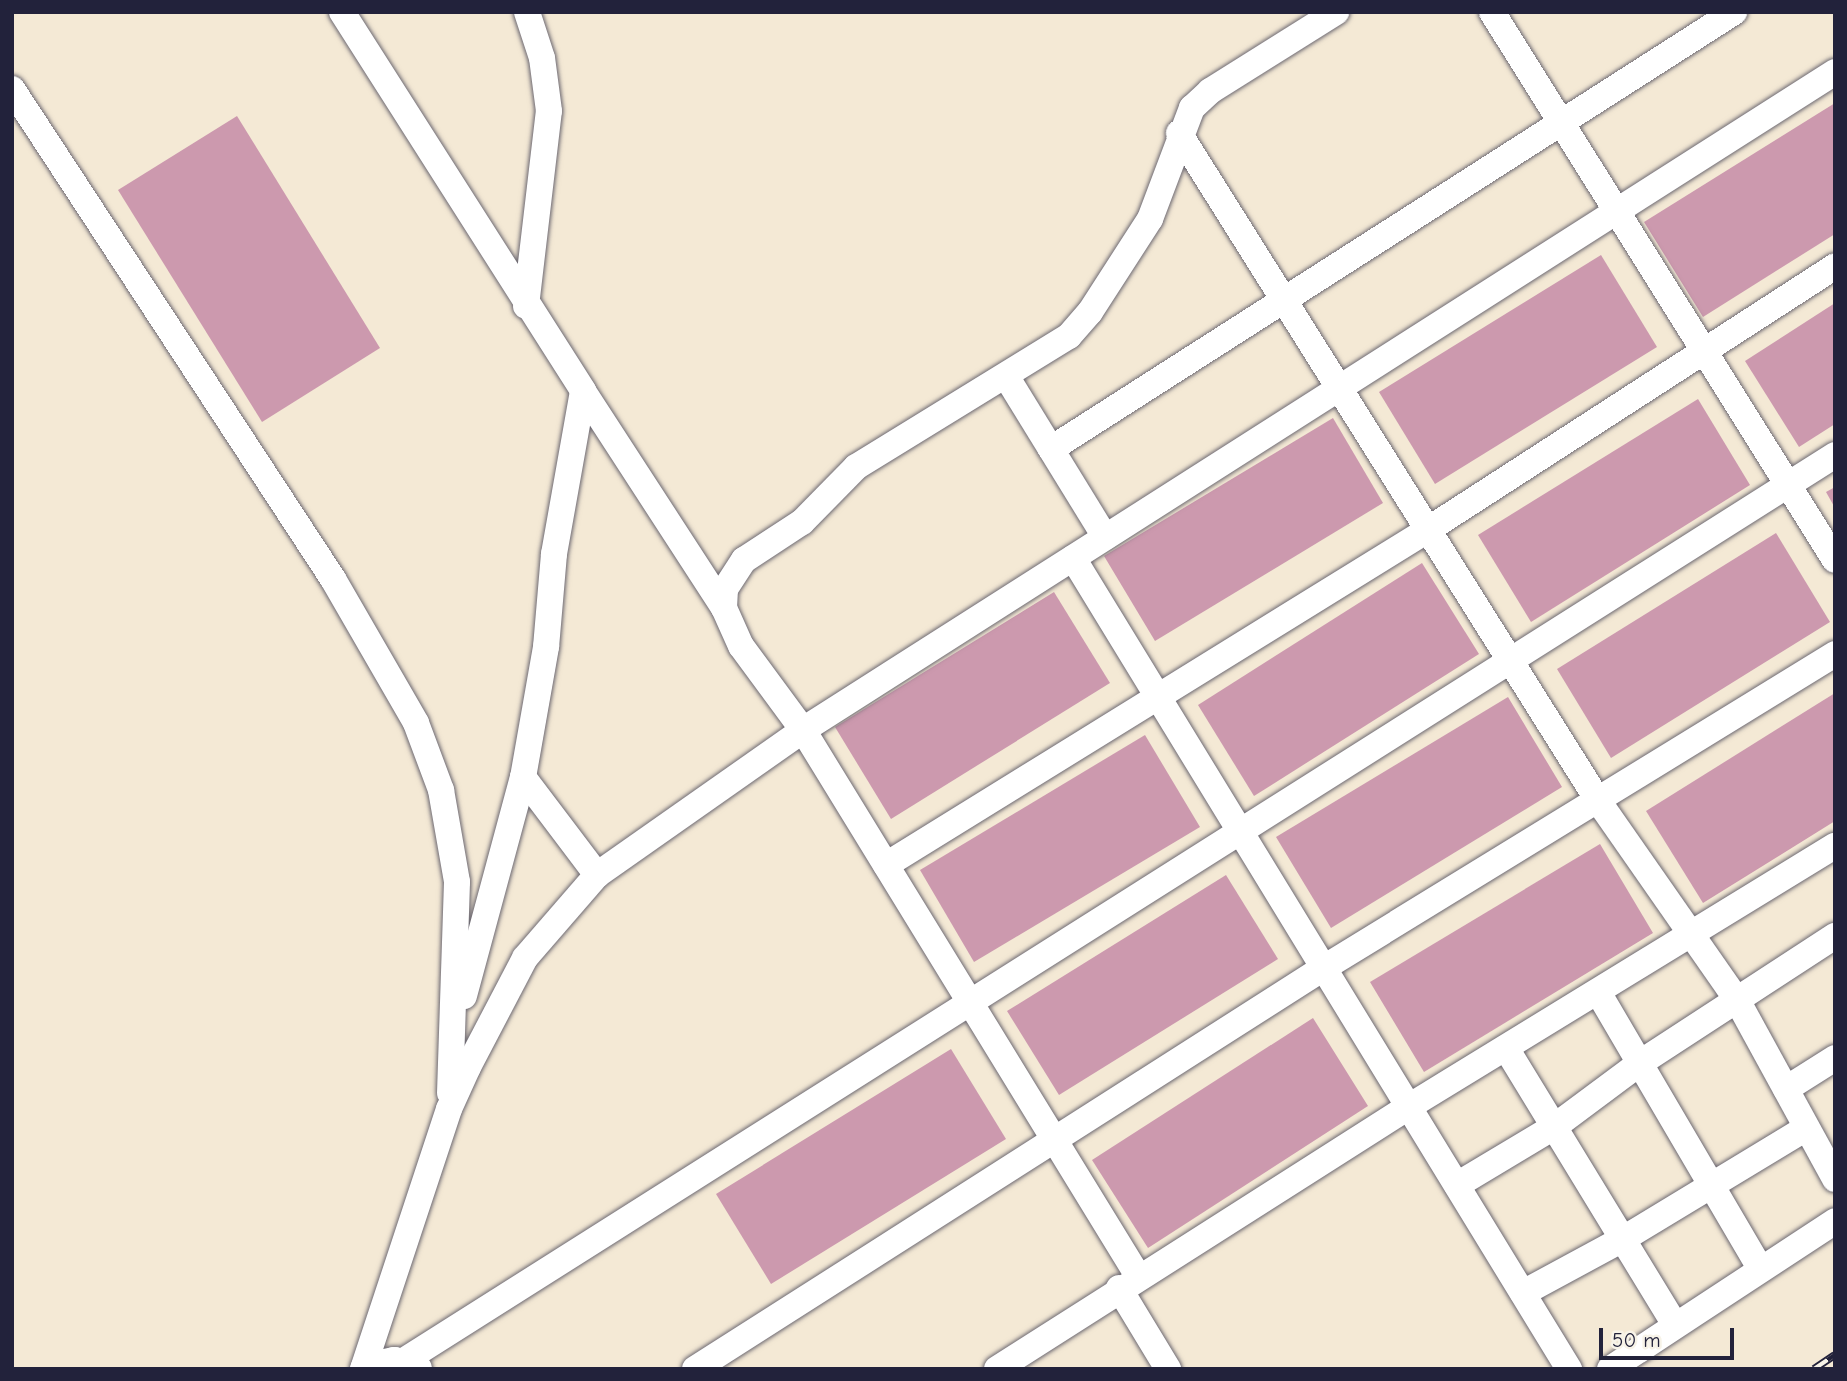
<!DOCTYPE html>
<style>
body{margin:0}
#map{position:relative;width:1847px;height:1381px;overflow:hidden;background:#f4e9d5;font-family:"Comic Neue",sans-serif}
div>[style]{position:absolute}
.building>*{inset:0;background:#cc99ae}
.roads{filter:drop-shadow(0 0 2px #6c6871) drop-shadow(0 0 2px #6c6871)}
.minor>*{height:26px;margin:-13px;padding:0 13px;transform-origin:13px;border-radius:13px;background:#fff}
.major>*{height:33px;margin:-16.5px;padding:0 16.5px;transform-origin:16.5px;border-radius:16.5px;background:#fff}
.rail>*{height:8px;margin-top:-4px;transform-origin:0;background:repeating-linear-gradient(90deg,#f7f3e8 0 16px,#22223b 0 32px);box-sizing:border-box;border-block:2px solid #22223b}
span{translate:-50% -50%;white-space:nowrap;text-align:center;line-height:1.15;-webkit-text-stroke:5px #f7f3e8;paint-order:stroke}
.frame{position:absolute;inset:0;border:14px solid #22223b;pointer-events:none}
.scale{position:absolute;left:1599px;top:1328px;width:135px;height:32px;box-sizing:border-box;border:4px solid #22223b;border-top:0;padding-left:9px;font-size:21px;line-height:24px;white-space:nowrap;color:#22223b;-webkit-text-stroke:5px #f7f3e8;paint-order:stroke}
</style>
<div id="map">
<div class="building">
<div style="clip-path:polygon(1835px 103px,1835px 234px,1703px 317px,1644px 222px)"></div>
<div style="clip-path:polygon(237px 116px,380px 348px,262px 422px,118px 190px)"></div>
<div style="clip-path:polygon(1601px 255px,1657px 347px,1435px 484px,1379px 392px)"></div>
<div style="clip-path:polygon(1835px 303px,1835px 424px,1799px 447px,1745px 361px)"></div>
<div style="clip-path:polygon(1698px 399px,1750px 485px,1531px 622px,1478px 535px)"></div>
<div style="clip-path:polygon(1333px 418px,1383px 503px,1155px 641px,1104px 556px)"></div>
<div style="clip-path:polygon(1835px 487px,1835px 508px,1826px 492px)"></div>
<div style="clip-path:polygon(1776px 533px,1830px 622px,1611px 758px,1557px 669px)"></div>
<div style="clip-path:polygon(1422px 563px,1479px 654px,1254px 796px,1198px 705px)"></div>
<div style="clip-path:polygon(1054px 592px,1110px 683px,891px 819px,835px 727px)"></div>
<div style="clip-path:polygon(1835px 693px,1835px 821px,1703px 903px,1646px 811px)"></div>
<div style="clip-path:polygon(1508px 697px,1562px 787px,1331px 928px,1276px 837px)"></div>
<div style="clip-path:polygon(1145px 735px,1200px 827px,974px 962px,920px 870px)"></div>
<div style="clip-path:polygon(1600px 844px,1653px 933px,1424px 1072px,1370px 982px)"></div>
<div style="clip-path:polygon(1226px 875px,1278px 959px,1059px 1095px,1007px 1011px)"></div>
<div style="clip-path:polygon(1313px 1018px,1368px 1106px,1148px 1248px,1092px 1160px)"></div>
<div style="clip-path:polygon(951px 1049px,1006px 1139px,771px 1284px,716px 1194px)"></div>
</div>
<div class="roads">
<div class="minor">
<div style="left:342px;top:12px;width:449px;rotate:57.5deg"></div>
<div style="left:583px;top:391px;width:166px;rotate:100.1deg"></div>
<div style="left:554px;top:554px;width:93px;rotate:94.9deg"></div>
<div style="left:546px;top:647px;width:132px;rotate:100deg"></div>
<div style="left:523px;top:777px;width:227px;rotate:105.1deg"></div>
<div style="left:1492px;top:12px;width:646px;rotate:57.96deg"></div>
<div style="left:12px;top:89px;width:586px;rotate:56.77deg"></div>
<div style="left:333px;top:579px;width:166px;rotate:60deg"></div>
<div style="left:416px;top:723px;width:72px;rotate:69.5deg"></div>
<div style="left:441px;top:790px;width:93px;rotate:80.1deg"></div>
<div style="left:457px;top:882px;width:211px;rotate:91.9deg"></div>
<div style="left:1179px;top:133px;width:790px;rotate:57.88deg"></div>
<div style="left:1599px;top:802px;width:241px;rotate:55.1deg"></div>
<div style="left:1737px;top:1000px;width:204px;rotate:61.3deg"></div>
<div style="left:526px;top:306px;width:196px;rotate:-83.3deg"></div>
<div style="left:549px;top:111px;width:53px;rotate:-97.5deg"></div>
<div style="left:542px;top:58px;width:48px;rotate:-108.1deg"></div>
<div style="left:1006px;top:376px;width:189px;rotate:58.4deg"></div>
<div style="left:583px;top:391px;width:259px;rotate:57deg"></div>
<div style="left:1051px;top:449px;width:811px;rotate:-32.61deg"></div>
<div style="left:1073px;top:558px;width:951px;rotate:58.55deg"></div>
<div style="left:523px;top:777px;width:123px;rotate:52.9deg"></div>
<div style="left:886px;top:865px;width:635px;rotate:-31.74deg"></div>
<div style="left:1426px;top:531px;width:487px;rotate:-32.9deg"></div>
<div style="left:1598px;top:992px;width:320px;rotate:59.6deg"></div>
<div style="left:1506px;top:1048px;width:324px;rotate:58.6deg"></div>
<div style="left:1786px;top:1089px;width:58px;rotate:-32.3deg"></div>
<div style="left:1457px;top:1185px;width:113px;rotate:-30.9deg"></div>
<div style="left:1554px;top:1127px;width:107px;rotate:-36.7deg"></div>
<div style="left:1640px;top:1063px;width:233px;rotate:-33.1deg"></div>
<div style="left:1138px;top:1276px;width:641px;rotate:-121.53deg"></div>
<div style="left:803px;top:730px;width:104px;rotate:-126.4deg"></div>
<div style="left:741px;top:646px;width:42px;rotate:-114.1deg"></div>
<div style="left:724px;top:608px;width:19px;rotate:-87deg"></div>
<div style="left:725px;top:589px;width:35px;rotate:-57deg"></div>
<div style="left:744px;top:560px;width:69px;rotate:-33.2deg"></div>
<div style="left:802px;top:522px;width:77px;rotate:-45.5deg"></div>
<div style="left:856px;top:467px;width:250px;rotate:-31.6deg"></div>
<div style="left:1069px;top:336px;width:32px;rotate:-49deg"></div>
<div style="left:1090px;top:312px;width:111px;rotate:-57.2deg"></div>
<div style="left:1150px;top:219px;width:119px;rotate:-69.3deg"></div>
<div style="left:1192px;top:108px;width:25px;rotate:-43deg"></div>
<div style="left:1210px;top:91px;width:149px;rotate:-32.1deg"></div>
<div style="left:1119px;top:1288px;width:95px;rotate:58.8deg"></div>
<div style="left:1523px;top:1293px;width:114px;rotate:-28.4deg"></div>
<div style="left:1623px;top:1239px;width:214px;rotate:-31.2deg"></div>
<div style="left:363px;top:1369px;width:274px;rotate:-71.7deg"></div>
<div style="left:449px;top:1109px;width:46px;rotate:-65.7deg"></div>
<div style="left:468px;top:1067px;width:123px;rotate:-62.4deg"></div>
<div style="left:525px;top:958px;width:110px;rotate:-49.1deg"></div>
<div style="left:597px;top:875px;width:252px;rotate:-35.1deg"></div>
<div style="left:803px;top:730px;width:1224px;rotate:-32.52deg"></div>
<div style="left:391px;top:1369px;width:1709px;rotate:-32.33deg"></div>
<div style="left:695px;top:1369px;width:744px;rotate:-32.54deg"></div>
<div style="left:1322px;top:969px;width:602px;rotate:-31.55deg"></div>
<div style="left:997px;top:1369px;width:490px;rotate:-32.5deg"></div>
<div style="left:1410px;top:1106px;width:498px;rotate:-31.5deg"></div>
<div style="left:1610px;top:1369px;width:269px;rotate:-33.3deg"></div>
</div>
<div class="major">
<div style="left:366px;top:1369px;width:29px;rotate:-12deg"></div>
<div style="left:394px;top:1363px;width:22px;rotate:16deg"></div>
</div>
</div>
<div class="rail">
<div style="left:1814px;top:1369px;width:25px;rotate:-34deg"></div>
</div>
<div class="frame"></div>
<div class="scale">50 m</div>
</div>
